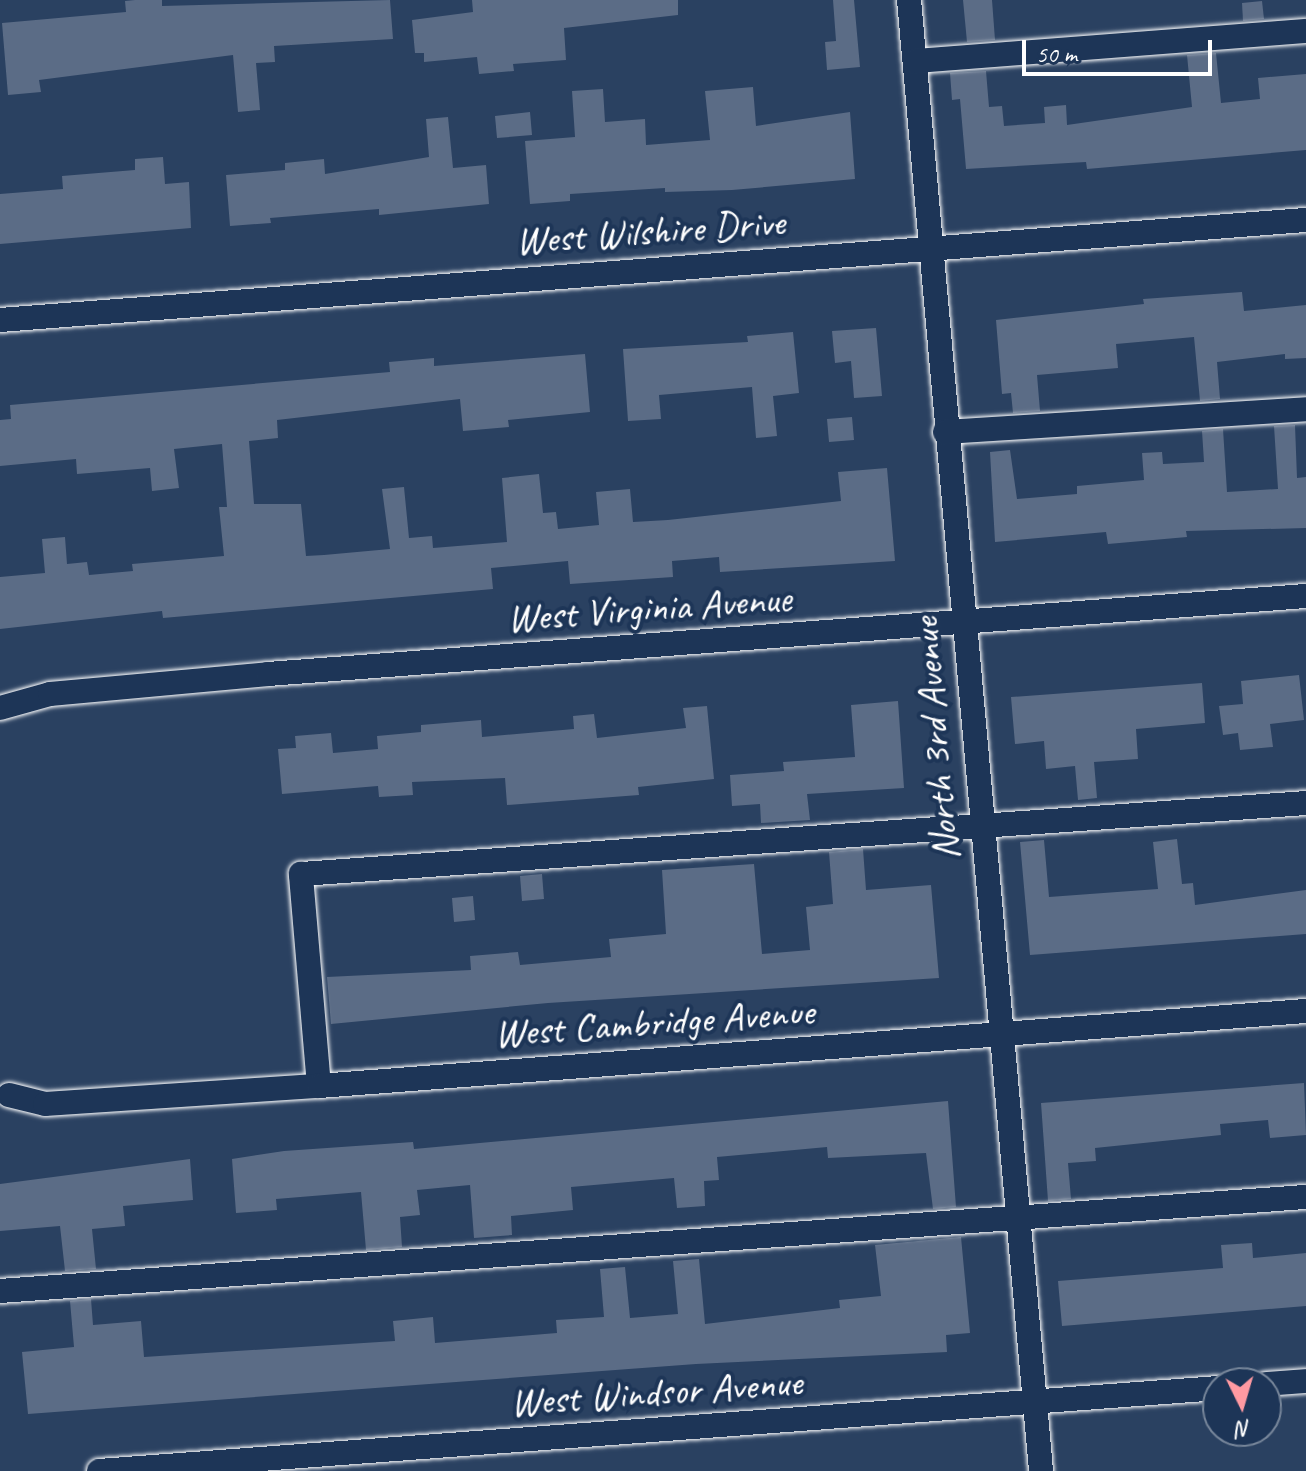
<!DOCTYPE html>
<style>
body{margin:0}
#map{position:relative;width:1306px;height:1471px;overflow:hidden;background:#2a4161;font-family:Caveat,sans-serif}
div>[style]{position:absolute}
.building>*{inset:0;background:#5b6c86}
.roads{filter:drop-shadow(0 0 2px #fff) drop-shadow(0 0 2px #fff)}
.minor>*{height:24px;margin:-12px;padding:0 12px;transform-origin:12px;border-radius:12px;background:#1d3557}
span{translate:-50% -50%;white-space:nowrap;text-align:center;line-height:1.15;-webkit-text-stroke:8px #1d3557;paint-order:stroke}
.street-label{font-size:40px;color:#fff}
.north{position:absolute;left:1202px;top:1367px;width:80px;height:80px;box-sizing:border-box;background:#1d3557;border:2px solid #77869a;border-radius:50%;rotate:175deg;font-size:22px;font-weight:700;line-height:32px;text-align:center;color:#fff}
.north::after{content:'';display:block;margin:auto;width:28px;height:36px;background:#ff9aa2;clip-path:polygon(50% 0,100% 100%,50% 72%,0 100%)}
.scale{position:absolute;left:1022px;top:40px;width:190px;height:36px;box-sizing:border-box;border:4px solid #fff;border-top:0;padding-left:10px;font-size:24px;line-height:28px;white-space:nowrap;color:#fff;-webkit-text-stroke:6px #1d3557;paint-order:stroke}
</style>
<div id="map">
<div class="building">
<div style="clip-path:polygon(135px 0,162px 0,162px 6px,390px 0,393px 39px,274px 46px,275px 62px,256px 63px,260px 110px,238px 112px,233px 55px,39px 80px,41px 92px,8px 95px,2px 23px,126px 12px,125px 1px)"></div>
<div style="clip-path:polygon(472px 0,678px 0,678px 15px,564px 28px,566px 60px,513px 64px,514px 71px,479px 74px,477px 57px,424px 62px,424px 53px,415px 53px,412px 20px,473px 12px)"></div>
<div style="clip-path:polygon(833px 0,854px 0,860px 67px,827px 70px,825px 42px,836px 41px)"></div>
<div style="clip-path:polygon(963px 0,992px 0,995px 40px,967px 42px)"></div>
<div style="clip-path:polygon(1262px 1px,1264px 19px,1243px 21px,1242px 3px)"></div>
<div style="clip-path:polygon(1216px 53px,1221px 103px,1260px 99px,1258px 78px,1306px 74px,1306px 150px,1087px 169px,1086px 162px,966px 169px,960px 99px,952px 100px,950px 73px,986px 71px,989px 107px,1002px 106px,1004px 126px,1045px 123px,1044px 107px,1066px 105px,1067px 125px,1192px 107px,1187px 55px)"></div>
<div style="clip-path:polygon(753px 87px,756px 126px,850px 112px,855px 179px,732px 190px,665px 192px,665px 188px,570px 194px,570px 201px,530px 204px,525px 141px,575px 137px,572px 91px,603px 89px,605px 122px,645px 119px,646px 145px,710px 140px,705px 91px)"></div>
<div style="clip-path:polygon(530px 112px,532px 135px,497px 138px,495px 116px)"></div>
<div style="clip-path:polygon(448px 117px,453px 168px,486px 165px,489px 204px,379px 215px,379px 209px,270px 218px,271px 223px,230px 226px,226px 175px,285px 170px,285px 163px,324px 159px,325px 174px,429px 157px,426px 119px)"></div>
<div style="clip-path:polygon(163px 157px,165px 184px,189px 182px,191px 228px,0 244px,0 194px,63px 189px,62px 176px,135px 170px,135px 159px)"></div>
<div style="clip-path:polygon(1242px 292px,1244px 311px,1306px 305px,1306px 358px,1285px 359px,1285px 354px,1217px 362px,1220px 399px,1200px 401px,1194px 337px,1116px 344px,1118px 368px,1037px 375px,1040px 411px,1013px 413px,1011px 393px,1002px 394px,996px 320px,1144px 304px,1143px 299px)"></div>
<div style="clip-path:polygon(876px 328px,882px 396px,854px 398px,851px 361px,835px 363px,832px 331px)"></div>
<div style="clip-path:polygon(793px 332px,799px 393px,773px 396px,777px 436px,756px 438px,752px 387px,659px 395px,661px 419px,628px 421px,623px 349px,748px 342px,747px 336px)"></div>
<div style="clip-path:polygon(585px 354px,590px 412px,508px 420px,509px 427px,463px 431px,460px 399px,277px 420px,278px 438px,249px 441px,254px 504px,301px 504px,306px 556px,324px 555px,390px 549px,382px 489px,404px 487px,409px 538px,432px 536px,433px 548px,507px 542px,502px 478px,539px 474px,543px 513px,556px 512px,558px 529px,599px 525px,596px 492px,630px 489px,633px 522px,668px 520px,841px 501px,838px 472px,887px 468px,895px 561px,720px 572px,719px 557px,672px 561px,673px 577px,570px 584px,568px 561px,491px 568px,493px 589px,163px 618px,162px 611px,0 629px,0 577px,45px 573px,42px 539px,65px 537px,67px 564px,87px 562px,89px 575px,133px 571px,132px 564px,224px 556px,219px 507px,227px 507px,222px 444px,174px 449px,179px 488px,152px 491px,150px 468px,77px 474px,76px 459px,0 466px,0 420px,11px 419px,10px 405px,390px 372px,389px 362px,434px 358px,434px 366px)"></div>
<div style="clip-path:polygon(852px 417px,854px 440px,829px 442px,827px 419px)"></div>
<div style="clip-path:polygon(1295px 425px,1297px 478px,1306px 477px,1306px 528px,1186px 531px,1187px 537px,1108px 544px,1106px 532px,995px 542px,990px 452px,1010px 450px,1017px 499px,1077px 494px,1077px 486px,1144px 480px,1142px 453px,1162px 452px,1163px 464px,1204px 462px,1202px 431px,1223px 429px,1227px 492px,1278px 489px,1274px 426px)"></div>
<div style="clip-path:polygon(1299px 675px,1304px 720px,1270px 724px,1273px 747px,1240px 750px,1238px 733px,1223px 735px,1219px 706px,1243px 704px,1241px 681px)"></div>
<div style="clip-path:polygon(1202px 683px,1205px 723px,1136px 729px,1138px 759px,1094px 762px,1097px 798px,1078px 800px,1075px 766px,1046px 769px,1044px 741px,1015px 744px,1011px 697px)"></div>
<div style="clip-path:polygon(898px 701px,904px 788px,807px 794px,810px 820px,761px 823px,760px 804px,732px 806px,730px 775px,784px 771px,783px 762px,855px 757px,851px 705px)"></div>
<div style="clip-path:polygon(707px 706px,714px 779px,638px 787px,639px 795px,507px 805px,505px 778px,412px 782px,413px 795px,379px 797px,378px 786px,282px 794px,278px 749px,296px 748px,295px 736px,331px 733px,333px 753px,378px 749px,377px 736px,421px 732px,421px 725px,481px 720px,482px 737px,574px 729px,573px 716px,594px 714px,597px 738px,686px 728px,683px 708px)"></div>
<div style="clip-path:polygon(1177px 839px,1182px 884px,1193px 883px,1195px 905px,1306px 890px,1306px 934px,1030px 955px,1020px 842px,1044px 840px,1049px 897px,1158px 889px,1153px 842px)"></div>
<div style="clip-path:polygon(863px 849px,866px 890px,931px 885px,939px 978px,548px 1003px,331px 1024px,327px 977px,471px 970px,470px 956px,518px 952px,520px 965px,611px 957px,609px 939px,666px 934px,662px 870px,754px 864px,762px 954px,810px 950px,806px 907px,833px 904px,829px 852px)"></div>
<div style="clip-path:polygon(542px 874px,544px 899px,522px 901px,520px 876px)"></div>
<div style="clip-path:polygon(473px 896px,475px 920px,454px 922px,452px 898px)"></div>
<div style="clip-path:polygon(1304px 1083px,1306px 1135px,1270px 1138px,1268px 1120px,1220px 1124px,1221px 1135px,1095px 1148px,1096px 1161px,1068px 1163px,1071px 1199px,1048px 1201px,1041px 1103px)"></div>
<div style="clip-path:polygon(948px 1101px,956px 1207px,933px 1209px,926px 1153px,828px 1158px,827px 1147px,717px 1157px,719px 1180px,704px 1181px,705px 1206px,677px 1208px,674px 1178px,571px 1187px,573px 1210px,511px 1216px,512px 1235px,474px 1238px,470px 1185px,417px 1190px,420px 1215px,400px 1217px,402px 1247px,366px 1250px,361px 1192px,276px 1199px,277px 1210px,236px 1213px,232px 1159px,284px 1151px,413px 1142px,414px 1149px)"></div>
<div style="clip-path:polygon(190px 1159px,193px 1200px,123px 1206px,125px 1226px,92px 1229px,96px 1269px,65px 1271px,60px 1226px,0 1231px,0 1184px)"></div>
<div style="clip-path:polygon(961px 1237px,970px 1333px,946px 1335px,947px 1352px,696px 1364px,28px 1414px,22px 1352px,74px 1347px,70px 1301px,91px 1299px,93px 1325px,141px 1321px,144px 1357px,395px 1341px,393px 1321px,433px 1317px,435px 1343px,557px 1333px,556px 1320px,604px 1317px,600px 1269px,625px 1267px,630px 1318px,678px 1314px,673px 1261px,699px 1259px,705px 1324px,840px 1308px,839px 1300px,881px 1296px,875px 1245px)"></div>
<div style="clip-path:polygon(1252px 1243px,1253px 1258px,1306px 1253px,1306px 1306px,1062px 1326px,1058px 1281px,1223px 1268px,1221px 1245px)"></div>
</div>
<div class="roads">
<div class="minor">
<div style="left:909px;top:0;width:1477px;rotate:84.87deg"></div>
<div style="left:915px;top:61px;width:392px;rotate:-4.4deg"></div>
<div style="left:0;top:320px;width:1310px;rotate:-4.38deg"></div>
<div style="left:945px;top:432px;width:362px;rotate:-3.6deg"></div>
<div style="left:0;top:708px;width:52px;rotate:-15.6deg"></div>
<div style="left:50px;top:694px;width:219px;rotate:-5.2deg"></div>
<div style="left:268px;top:674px;width:1041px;rotate:-4.3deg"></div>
<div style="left:319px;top:1086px;width:213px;rotate:-94.9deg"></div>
<div style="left:301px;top:874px;width:1008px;rotate:-4.04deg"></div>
<div style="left:9px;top:1095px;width:37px;rotate:14deg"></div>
<div style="left:45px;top:1104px;width:275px;rotate:-3.8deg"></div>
<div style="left:319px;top:1086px;width:990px;rotate:-4.35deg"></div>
<div style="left:0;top:1291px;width:1309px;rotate:-4.12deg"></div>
<div style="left:1266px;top:1384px;width:40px;rotate:-4.3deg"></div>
<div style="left:99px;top:1471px;width:1122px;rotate:-4.24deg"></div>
</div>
</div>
<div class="street-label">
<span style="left:650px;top:231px;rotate:-4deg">West Wilshire Drive</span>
<span style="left:649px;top:608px;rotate:-4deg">West Virginia Avenue</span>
<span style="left:935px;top:739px;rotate:-95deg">North 3rd Avenue</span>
<span style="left:654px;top:1022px;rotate:-4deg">West Cambridge Avenue</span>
<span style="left:656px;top:1392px;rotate:-4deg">West Windsor Avenue</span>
</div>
<div class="north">N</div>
<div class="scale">50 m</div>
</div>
